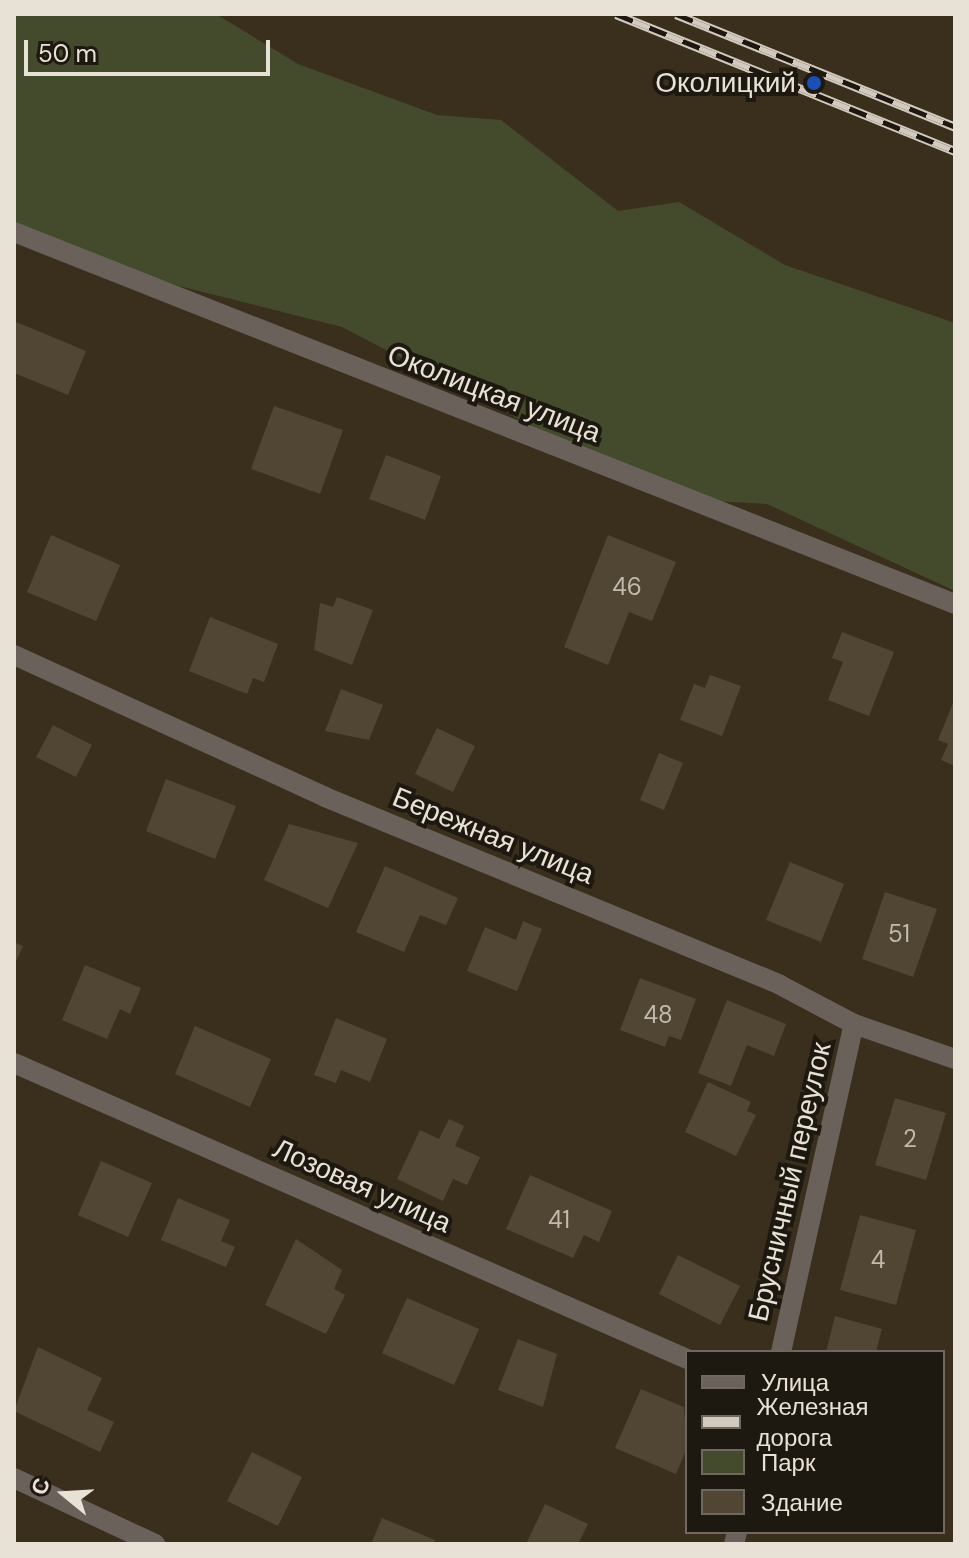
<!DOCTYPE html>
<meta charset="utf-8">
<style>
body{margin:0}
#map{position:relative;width:969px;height:1558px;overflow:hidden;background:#3a2f1d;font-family:"DM Sans",sans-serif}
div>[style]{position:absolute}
.green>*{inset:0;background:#444a2c}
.building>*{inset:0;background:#514633}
.street>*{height:20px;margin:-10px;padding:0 10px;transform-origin:10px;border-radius:10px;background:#6a615b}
.rail>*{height:9px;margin-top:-4.5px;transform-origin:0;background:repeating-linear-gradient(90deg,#1d1810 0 18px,#d2cabe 0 36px);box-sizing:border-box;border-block:2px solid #d2cabe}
.dots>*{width:22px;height:22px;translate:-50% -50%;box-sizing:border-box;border:4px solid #1d1810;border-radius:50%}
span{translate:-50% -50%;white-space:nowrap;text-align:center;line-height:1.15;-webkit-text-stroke:8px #1d1810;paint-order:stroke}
.number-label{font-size:24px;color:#c2baad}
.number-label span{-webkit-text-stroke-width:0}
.poi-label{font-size:28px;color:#e8e1d6}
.right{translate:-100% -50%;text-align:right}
.street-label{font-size:28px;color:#e8e1d6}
.frame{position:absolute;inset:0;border:16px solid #e8e1d6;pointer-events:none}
.legend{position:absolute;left:685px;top:1350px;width:260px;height:184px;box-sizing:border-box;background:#1d1810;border:2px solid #6e685f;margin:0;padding:10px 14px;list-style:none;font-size:24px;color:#e8e1d6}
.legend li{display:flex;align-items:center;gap:16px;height:40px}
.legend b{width:40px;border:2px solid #6e685f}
.north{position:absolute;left:24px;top:1454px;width:80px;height:80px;-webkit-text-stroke:6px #1d1810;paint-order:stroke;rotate:288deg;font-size:22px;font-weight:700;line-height:32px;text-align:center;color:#e8e1d6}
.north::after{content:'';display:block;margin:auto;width:28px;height:36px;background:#e8e1d6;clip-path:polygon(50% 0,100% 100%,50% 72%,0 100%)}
.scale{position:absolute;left:24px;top:40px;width:246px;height:36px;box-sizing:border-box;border:4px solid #e8e1d6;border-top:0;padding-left:10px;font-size:24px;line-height:28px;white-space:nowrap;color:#e8e1d6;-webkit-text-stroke:6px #1d1810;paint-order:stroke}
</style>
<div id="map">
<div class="green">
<div style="clip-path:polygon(14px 14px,216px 14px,298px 64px,437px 115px,501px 120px,618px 211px,679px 202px,785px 265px,955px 323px,955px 591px,767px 504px,672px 499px,342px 327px,179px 286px,14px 231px)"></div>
</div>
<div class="building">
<div style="clip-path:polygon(14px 321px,86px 351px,68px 395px,14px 373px)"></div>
<div style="clip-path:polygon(274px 406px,343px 430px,320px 494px,251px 469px)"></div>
<div style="clip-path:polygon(386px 455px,441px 476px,425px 520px,369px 499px)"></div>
<div style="clip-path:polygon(51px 535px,120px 565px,96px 621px,27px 592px)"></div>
<div style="clip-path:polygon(608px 535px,676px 562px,652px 621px,629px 612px,608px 665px,564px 647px)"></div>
<div style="clip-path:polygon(337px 597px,373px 610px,352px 665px,314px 650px,320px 603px,333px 607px)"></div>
<div style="clip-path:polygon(210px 617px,278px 644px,264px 682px,253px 678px,247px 694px,189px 671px)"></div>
<div style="clip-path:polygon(842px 632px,894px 652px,869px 716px,828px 700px,843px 662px,832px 658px)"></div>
<div style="clip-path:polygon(710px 675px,741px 686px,722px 736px,680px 720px,694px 684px,705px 688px)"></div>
<div style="clip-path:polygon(341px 689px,383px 705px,369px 740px,325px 731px)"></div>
<div style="clip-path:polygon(955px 698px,955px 766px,941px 760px,948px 744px,938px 740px)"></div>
<div style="clip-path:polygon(53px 725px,92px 745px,76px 777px,36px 757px)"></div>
<div style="clip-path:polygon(437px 728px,475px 746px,453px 792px,415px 774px)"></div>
<div style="clip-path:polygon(659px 753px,683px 763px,664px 810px,640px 800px)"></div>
<div style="clip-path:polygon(166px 779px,236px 806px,215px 859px,146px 831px)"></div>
<div style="clip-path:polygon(289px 824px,358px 843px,328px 908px,264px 880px)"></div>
<div style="clip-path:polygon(790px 862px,844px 884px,821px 942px,766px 920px)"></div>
<div style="clip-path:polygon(385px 866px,458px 898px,446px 925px,420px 915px,404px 952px,356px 932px)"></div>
<div style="clip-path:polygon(885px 892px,937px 909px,913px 977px,862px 959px)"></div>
<div style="clip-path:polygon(523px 921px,542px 929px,517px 991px,467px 971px,485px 927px,516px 940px)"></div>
<div style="clip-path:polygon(14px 942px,23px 946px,14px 966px)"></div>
<div style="clip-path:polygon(85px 965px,141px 988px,130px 1014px,120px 1009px,107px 1039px,62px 1020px)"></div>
<div style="clip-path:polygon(640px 978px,696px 999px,681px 1040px,669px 1036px,665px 1047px,620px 1030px)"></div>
<div style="clip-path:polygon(727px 1000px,786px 1024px,774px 1056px,747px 1045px,731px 1086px,698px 1073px)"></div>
<div style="clip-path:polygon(336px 1018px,387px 1039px,370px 1082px,341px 1070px,336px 1083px,314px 1075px)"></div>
<div style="clip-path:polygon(195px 1026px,271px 1059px,250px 1107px,175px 1074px)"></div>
<div style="clip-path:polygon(708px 1082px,751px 1102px,747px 1111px,756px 1115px,736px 1156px,685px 1132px)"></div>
<div style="clip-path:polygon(895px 1098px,946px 1113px,926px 1180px,875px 1165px)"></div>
<div style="clip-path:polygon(449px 1119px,464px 1126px,455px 1146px,480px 1157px,467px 1185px,453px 1179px,443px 1201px,397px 1179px,420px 1130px,439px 1139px)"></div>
<div style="clip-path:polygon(101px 1161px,152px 1183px,128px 1237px,78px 1215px)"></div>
<div style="clip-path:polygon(530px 1175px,612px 1211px,599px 1242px,584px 1235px,573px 1258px,506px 1229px)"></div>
<div style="clip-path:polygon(178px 1198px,230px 1220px,221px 1241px,235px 1247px,226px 1267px,161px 1240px)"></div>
<div style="clip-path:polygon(860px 1215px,916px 1230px,896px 1305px,840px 1290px)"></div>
<div style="clip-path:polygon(296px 1239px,342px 1270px,334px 1289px,345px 1295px,326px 1334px,265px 1305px)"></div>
<div style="clip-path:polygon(678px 1255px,740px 1286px,720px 1325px,659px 1294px)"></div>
<div style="clip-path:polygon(407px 1298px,479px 1329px,454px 1385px,382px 1353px)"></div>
<div style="clip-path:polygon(835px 1316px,882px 1329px,876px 1352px,826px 1352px)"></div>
<div style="clip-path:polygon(518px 1339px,557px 1354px,543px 1407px,498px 1390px)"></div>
<div style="clip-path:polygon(38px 1347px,102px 1378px,87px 1410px,114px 1422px,100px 1452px,14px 1411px)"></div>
<div style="clip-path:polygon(641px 1389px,684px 1407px,687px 1448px,676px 1474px,615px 1448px)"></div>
<div style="clip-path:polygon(252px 1452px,302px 1477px,278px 1526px,227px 1501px)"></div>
<div style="clip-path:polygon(545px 1504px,588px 1524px,578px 1544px,526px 1544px)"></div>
<div style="clip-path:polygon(382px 1518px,435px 1540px,434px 1544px,371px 1544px)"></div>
</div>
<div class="street">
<div style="left:14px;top:232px;width:1012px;rotate:21.57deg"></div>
<div style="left:14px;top:655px;width:342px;rotate:24.5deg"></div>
<div style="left:325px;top:797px;width:492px;rotate:22.4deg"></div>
<div style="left:780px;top:985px;width:84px;rotate:27.8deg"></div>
<div style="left:854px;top:1024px;width:107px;rotate:19.1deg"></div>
<div style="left:14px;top:1063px;width:735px;rotate:23.74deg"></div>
<div style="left:781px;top:1352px;width:336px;rotate:-77.5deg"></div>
<div style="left:14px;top:1478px;width:156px;rotate:25.1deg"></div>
<div style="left:734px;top:1544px;width:12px;rotate:-76deg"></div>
</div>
<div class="rail">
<div style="left:616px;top:14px;width:366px;rotate:22deg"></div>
<div style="left:676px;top:14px;width:301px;rotate:22deg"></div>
</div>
<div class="dots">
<div style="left:814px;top:83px;background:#1a4fb4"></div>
</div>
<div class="number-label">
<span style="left:627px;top:587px">46</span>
<span style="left:899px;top:934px">51</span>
<span style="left:658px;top:1015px">48</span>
<span style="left:910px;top:1139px">2</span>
<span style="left:559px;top:1220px">41</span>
<span style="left:878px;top:1260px">4</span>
</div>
<div class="poi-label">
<span class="right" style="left:796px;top:83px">Околицкий</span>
</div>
<div class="street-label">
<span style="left:494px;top:394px;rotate:21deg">Околицкая улица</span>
<span style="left:493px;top:836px;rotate:22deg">Бережная улица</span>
<span style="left:790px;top:1182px;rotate:-77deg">Брусничный переулок</span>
<span style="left:362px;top:1186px;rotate:24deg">Лозовая улица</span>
</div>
<div class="frame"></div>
<ul class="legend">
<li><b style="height:10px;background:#6a615b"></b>Улица</li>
<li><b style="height:10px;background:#d2cabe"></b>Железная дорога</li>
<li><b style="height:22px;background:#444a2c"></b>Парк</li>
<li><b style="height:22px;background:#514633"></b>Здание</li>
</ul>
<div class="north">С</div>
<div class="scale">50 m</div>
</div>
